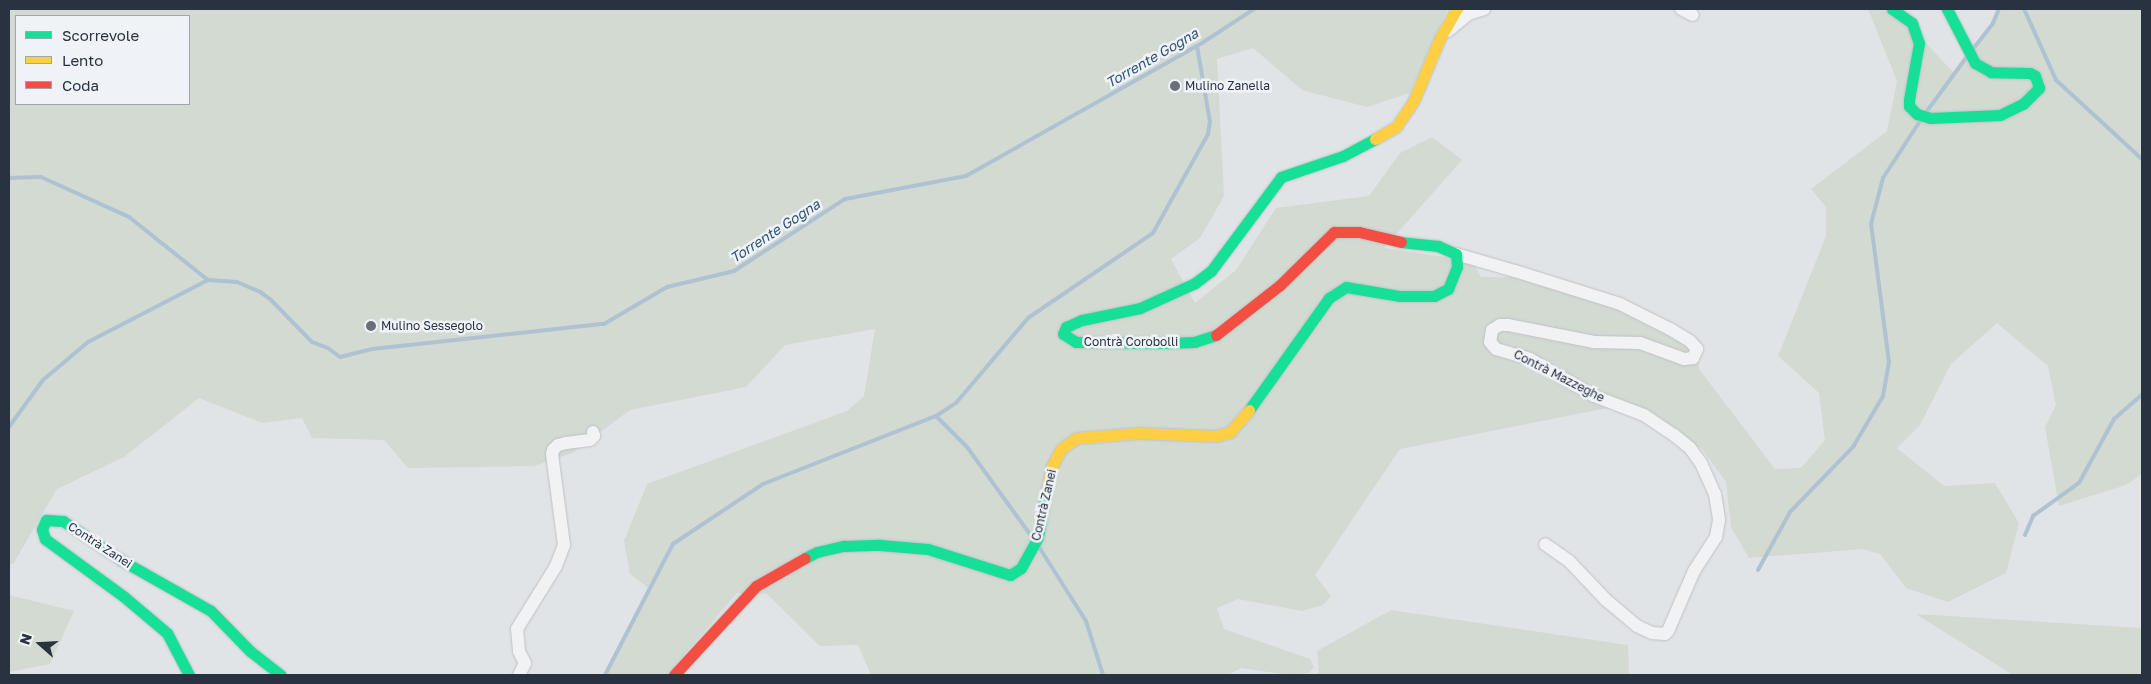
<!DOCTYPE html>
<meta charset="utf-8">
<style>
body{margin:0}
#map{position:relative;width:2151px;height:684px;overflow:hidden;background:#e1e4e7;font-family:"Golos Text",sans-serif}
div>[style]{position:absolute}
.green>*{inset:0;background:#d2dad2}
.stream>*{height:4px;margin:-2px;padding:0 2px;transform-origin:2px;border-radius:2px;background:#afc2d2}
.roads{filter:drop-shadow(0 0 1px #bfc2c5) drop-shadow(0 0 1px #bfc2c5)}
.street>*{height:12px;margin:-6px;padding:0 6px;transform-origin:6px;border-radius:6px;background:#f1f2f3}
.fast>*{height:11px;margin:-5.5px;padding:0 5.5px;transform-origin:5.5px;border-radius:5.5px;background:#16e098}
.slow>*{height:11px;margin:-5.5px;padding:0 5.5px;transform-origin:5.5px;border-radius:5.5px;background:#ffcf43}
.jam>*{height:11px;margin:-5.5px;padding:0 5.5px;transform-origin:5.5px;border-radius:5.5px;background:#f24e42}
.dots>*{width:14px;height:14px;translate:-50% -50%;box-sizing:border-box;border:2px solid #eff2f6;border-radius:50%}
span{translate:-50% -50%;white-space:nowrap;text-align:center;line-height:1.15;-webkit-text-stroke:5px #eff2f6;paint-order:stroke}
.poi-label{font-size:12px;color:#283240}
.left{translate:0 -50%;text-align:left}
.street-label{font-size:12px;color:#283240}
.water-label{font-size:14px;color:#325374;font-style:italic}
.frame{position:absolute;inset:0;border:10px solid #283240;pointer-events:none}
.legend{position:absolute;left:15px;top:15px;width:175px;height:90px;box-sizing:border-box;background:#eff2f6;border:1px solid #9fa5ad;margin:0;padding:6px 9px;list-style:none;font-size:15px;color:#283240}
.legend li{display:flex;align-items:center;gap:10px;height:25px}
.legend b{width:25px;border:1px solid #9fa5ad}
.north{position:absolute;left:15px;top:619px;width:50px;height:50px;-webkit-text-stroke:4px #eff2f6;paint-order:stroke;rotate:289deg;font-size:14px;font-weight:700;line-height:20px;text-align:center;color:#283240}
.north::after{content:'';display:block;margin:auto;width:18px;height:22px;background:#283240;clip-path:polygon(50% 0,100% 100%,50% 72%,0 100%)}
</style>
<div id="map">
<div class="green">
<div style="clip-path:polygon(evenodd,9px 9px,1448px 9px,1410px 93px,1367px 107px,1302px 90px,1253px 48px,1217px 59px,1224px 196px,1200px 238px,1171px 259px,1195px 303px,1236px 270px,1276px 208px,1369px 196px,1400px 153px,1432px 137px,1462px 160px,1384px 248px,1472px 261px,1481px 277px,1519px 277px,1615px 307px,1698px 346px,1699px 369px,1775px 469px,1801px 468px,1825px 440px,1819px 393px,1778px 356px,1826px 236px,1826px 207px,1811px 189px,1887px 131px,1897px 81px,1868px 9px,1885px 9px,1905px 21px,1955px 74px,1996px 17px,1995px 9px,2142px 9px,2142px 474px,2126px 485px,2059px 506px,2045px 427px,2056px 405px,2048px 366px,1997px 323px,1951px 364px,1920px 425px,1897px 448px,1944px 486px,1995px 483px,2019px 523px,2006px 573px,1948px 602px,1906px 588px,1880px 554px,1863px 549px,1749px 558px,1731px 527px,1726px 482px,1702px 449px,1623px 405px,1400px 449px,1315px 575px,1331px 596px,1323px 605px,1302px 611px,1238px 599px,1217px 608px,1224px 629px,1310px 659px,1314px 667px,1309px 673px,1289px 675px,1241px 668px,1228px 675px,871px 675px,858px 645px,820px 646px,767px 594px,737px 593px,667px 675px,605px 675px,648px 588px,630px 574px,624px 541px,647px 484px,847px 411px,864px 396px,875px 329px,785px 345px,746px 387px,630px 410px,572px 453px,534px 466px,408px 468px,384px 440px,312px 438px,302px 418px,262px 423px,199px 398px,124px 457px,57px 489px,13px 564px,9px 564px,9px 9px,16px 16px,189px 16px,189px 104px,16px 104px,16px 16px)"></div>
<div style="clip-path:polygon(9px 595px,74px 611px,50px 664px,9px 672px)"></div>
<div style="clip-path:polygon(1391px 610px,1628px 645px,1629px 675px,1315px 675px,1319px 672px,1317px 651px)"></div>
<div style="clip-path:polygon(1916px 614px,2142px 628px,2142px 675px,2013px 675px)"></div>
</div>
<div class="stream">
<div style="left:2024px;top:9px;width:78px;rotate:65.7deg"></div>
<div style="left:2056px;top:80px;width:117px;rotate:42.6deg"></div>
<div style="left:1973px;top:49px;width:33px;rotate:-52deg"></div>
<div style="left:1993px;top:23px;width:15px;rotate:-67deg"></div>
<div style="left:1927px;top:111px;width:66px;rotate:-53.7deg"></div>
<div style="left:9px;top:178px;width:32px;rotate:-2deg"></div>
<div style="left:41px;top:177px;width:97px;rotate:24.4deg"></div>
<div style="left:129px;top:217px;width:101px;rotate:38.6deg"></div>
<div style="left:208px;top:280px;width:29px;rotate:4deg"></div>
<div style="left:237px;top:282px;width:25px;rotate:23deg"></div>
<div style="left:260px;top:292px;width:12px;rotate:35deg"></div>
<div style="left:270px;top:299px;width:60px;rotate:45.7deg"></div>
<div style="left:312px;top:342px;width:17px;rotate:21deg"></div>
<div style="left:328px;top:348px;width:15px;rotate:37deg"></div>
<div style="left:340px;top:357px;width:33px;rotate:-14deg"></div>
<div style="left:372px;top:349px;width:233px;rotate:-6.2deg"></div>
<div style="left:604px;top:324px;width:73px;rotate:-30.4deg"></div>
<div style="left:667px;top:287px;width:69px;rotate:-13.4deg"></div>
<div style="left:734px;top:271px;width:132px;rotate:-33deg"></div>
<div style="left:845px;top:199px;width:123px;rotate:-10.8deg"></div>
<div style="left:966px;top:176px;width:271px;rotate:-29.4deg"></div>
<div style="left:1202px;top:43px;width:62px;rotate:-33.2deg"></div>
<div style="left:936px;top:416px;width:44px;rotate:45deg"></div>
<div style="left:967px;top:447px;width:111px;rotate:54.2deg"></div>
<div style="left:9px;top:427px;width:58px;rotate:-54.1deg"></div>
<div style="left:43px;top:380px;width:59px;rotate:-40.2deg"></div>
<div style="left:88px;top:342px;width:135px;rotate:-27.3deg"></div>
<div style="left:2025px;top:535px;width:21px;rotate:-67deg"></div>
<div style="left:2033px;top:516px;width:57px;rotate:-35.7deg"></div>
<div style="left:2079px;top:483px;width:73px;rotate:-61.3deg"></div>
<div style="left:2114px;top:419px;width:37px;rotate:-41deg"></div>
<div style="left:1039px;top:547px;width:88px;rotate:57.6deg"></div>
<div style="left:1086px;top:621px;width:57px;rotate:72.5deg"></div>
<div style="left:1758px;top:570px;width:66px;rotate:-61.1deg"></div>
<div style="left:1790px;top:512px;width:91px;rotate:-45.9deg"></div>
<div style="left:1853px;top:447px;width:59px;rotate:-59.5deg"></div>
<div style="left:1883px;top:396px;width:35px;rotate:-80deg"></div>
<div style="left:1889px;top:362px;width:139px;rotate:-97.4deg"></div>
<div style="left:1871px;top:224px;width:48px;rotate:-75.4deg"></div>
<div style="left:1883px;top:178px;width:68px;rotate:-57deg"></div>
<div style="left:605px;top:675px;width:148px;rotate:-62.6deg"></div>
<div style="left:673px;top:544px;width:108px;rotate:-33.7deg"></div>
<div style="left:763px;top:484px;width:186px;rotate:-21.5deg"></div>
<div style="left:936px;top:416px;width:24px;rotate:-33deg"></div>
<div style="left:956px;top:403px;width:111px;rotate:-49.7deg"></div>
<div style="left:1028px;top:318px;width:151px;rotate:-34.2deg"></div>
<div style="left:1153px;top:233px;width:113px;rotate:-60.9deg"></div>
<div style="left:1208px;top:134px;width:12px;rotate:-81deg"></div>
<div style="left:1210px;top:122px;width:77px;rotate:-99.7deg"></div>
</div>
<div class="roads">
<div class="street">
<div style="left:1681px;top:9px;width:13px;rotate:27deg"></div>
<div style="left:1448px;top:31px;width:26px;rotate:-40deg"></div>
<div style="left:1468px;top:14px;width:17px;rotate:-17deg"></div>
<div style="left:1456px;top:254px;width:61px;rotate:16.1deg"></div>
<div style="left:1515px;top:271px;width:110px;rotate:17.4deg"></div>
<div style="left:1620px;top:304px;width:56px;rotate:26.6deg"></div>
<div style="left:1670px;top:329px;width:23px;rotate:31deg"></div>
<div style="left:1690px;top:341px;width:11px;rotate:49deg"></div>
<div style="left:1697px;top:349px;width:10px;rotate:114deg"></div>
<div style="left:1693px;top:358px;width:9px;rotate:174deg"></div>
<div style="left:1684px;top:359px;width:47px;rotate:-160deg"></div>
<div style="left:1640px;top:343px;width:46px;rotate:-178.8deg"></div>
<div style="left:1594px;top:342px;width:88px;rotate:-168.8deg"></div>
<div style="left:1508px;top:325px;width:8px;rotate:180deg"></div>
<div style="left:1500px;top:325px;width:9px;rotate:148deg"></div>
<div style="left:1492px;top:330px;width:12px;rotate:99deg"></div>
<div style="left:1490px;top:342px;width:9px;rotate:49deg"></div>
<div style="left:1496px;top:349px;width:35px;rotate:16deg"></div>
<div style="left:1530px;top:359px;width:74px;rotate:30deg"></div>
<div style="left:1594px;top:396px;width:53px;rotate:20.8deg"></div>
<div style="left:1644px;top:415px;width:36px;rotate:34deg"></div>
<div style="left:1674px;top:435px;width:21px;rotate:39deg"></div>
<div style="left:1690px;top:448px;width:19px;rotate:54deg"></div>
<div style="left:1701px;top:463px;width:34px;rotate:66deg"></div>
<div style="left:1715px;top:494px;width:26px;rotate:81deg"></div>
<div style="left:1719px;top:520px;width:17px;rotate:100deg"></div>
<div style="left:1716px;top:537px;width:40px;rotate:122.9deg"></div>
<div style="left:1694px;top:571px;width:65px;rotate:113.4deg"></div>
<div style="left:1668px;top:631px;width:4px;rotate:135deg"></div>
<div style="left:1665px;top:634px;width:13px;rotate:-176deg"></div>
<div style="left:1652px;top:633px;width:17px;rotate:-155deg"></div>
<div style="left:1637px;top:626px;width:39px;rotate:-140deg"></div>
<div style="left:1607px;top:601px;width:55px;rotate:-133.5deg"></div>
<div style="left:1569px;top:561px;width:29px;rotate:-145deg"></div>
<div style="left:519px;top:675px;width:13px;rotate:-63deg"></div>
<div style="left:525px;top:663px;width:13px;rotate:-117deg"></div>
<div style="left:519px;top:651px;width:22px;rotate:-95deg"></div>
<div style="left:517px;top:629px;width:74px;rotate:-58.2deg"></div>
<div style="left:556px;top:566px;width:22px;rotate:-69deg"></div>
<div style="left:564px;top:545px;width:92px;rotate:-97.5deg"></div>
<div style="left:552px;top:454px;width:4px;rotate:-76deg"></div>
<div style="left:553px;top:450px;width:7px;rotate:-45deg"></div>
<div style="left:558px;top:445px;width:8px;rotate:-14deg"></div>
<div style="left:566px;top:443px;width:24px;rotate:-7deg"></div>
<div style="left:590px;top:440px;width:6px;rotate:-45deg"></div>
<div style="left:594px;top:436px;width:4px;rotate:-104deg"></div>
</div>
<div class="fast">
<div style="left:1892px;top:9px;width:24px;rotate:35deg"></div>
<div style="left:1912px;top:23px;width:21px;rotate:71deg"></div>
<div style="left:1919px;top:43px;width:58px;rotate:100deg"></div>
<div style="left:1909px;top:100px;width:6px;rotate:90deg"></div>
<div style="left:1909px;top:106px;width:11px;rotate:45deg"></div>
<div style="left:1917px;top:114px;width:14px;rotate:17deg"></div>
<div style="left:1930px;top:118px;width:70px;rotate:-2.5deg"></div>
<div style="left:2000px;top:115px;width:25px;rotate:-26deg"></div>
<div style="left:2023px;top:104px;width:23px;rotate:-45deg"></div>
<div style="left:2039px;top:88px;width:13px;rotate:-108deg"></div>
<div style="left:2035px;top:76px;width:6px;rotate:-149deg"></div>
<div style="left:2030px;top:73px;width:39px;rotate:-179deg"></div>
<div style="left:1991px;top:72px;width:18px;rotate:-151deg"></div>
<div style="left:1975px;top:63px;width:61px;rotate:-117.4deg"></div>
<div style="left:1216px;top:335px;width:22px;rotate:162deg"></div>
<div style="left:1195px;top:342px;width:28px;rotate:178deg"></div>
<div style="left:1167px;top:343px;width:91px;rotate:-179.4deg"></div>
<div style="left:1076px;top:342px;width:15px;rotate:-148deg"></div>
<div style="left:1063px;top:334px;width:8px;rotate:-67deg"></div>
<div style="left:1066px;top:327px;width:17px;rotate:-24deg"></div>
<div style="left:1082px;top:320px;width:59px;rotate:-11.7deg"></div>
<div style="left:1140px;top:308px;width:60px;rotate:-24.4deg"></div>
<div style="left:1195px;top:283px;width:20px;rotate:-37deg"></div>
<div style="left:1211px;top:271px;width:117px;rotate:-53.3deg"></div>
<div style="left:1281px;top:177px;width:65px;rotate:-18.7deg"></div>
<div style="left:1343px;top:156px;width:36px;rotate:-28deg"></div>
<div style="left:1249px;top:410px;width:138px;rotate:-54.5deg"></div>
<div style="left:1329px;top:298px;width:20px;rotate:-33deg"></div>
<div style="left:1346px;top:287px;width:55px;rotate:9.5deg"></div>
<div style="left:1400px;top:296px;width:34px"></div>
<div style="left:1434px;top:296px;width:16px;rotate:-27deg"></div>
<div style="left:1448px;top:289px;width:24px;rotate:-68deg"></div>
<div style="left:1457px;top:267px;width:13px;rotate:-94deg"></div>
<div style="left:1456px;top:254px;width:20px;rotate:-156deg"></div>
<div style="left:1438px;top:246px;width:37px;rotate:-174deg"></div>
<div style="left:805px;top:558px;width:13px;rotate:-27deg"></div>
<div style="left:817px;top:552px;width:28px;rotate:-13deg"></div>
<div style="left:844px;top:546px;width:36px;rotate:-2deg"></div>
<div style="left:880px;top:545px;width:48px;rotate:4.8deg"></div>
<div style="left:928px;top:549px;width:86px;rotate:17.6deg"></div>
<div style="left:1010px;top:575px;width:13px;rotate:-32deg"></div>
<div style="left:1021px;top:568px;width:35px;rotate:-61deg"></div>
<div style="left:1038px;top:537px;width:44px;rotate:-79.5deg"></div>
<div style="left:189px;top:675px;width:47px;rotate:-117.6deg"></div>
<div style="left:167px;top:633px;width:57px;rotate:-139.9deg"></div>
<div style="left:123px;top:596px;width:97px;rotate:-143.8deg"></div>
<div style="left:45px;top:539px;width:10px;rotate:-107deg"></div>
<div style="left:42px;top:529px;width:10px;rotate:-66deg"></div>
<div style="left:46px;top:520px;width:17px;rotate:3deg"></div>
<div style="left:63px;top:521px;width:70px;rotate:33.9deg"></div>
<div style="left:121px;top:560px;width:103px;rotate:29.5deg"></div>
<div style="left:211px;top:611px;width:56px;rotate:45.7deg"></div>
<div style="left:250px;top:651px;width:39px;rotate:38deg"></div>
</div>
<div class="slow">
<div style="left:1375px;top:139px;width:24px;rotate:-30deg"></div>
<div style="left:1396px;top:127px;width:32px;rotate:-56deg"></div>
<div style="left:1414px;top:100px;width:67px;rotate:-67.2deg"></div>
<div style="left:1440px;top:38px;width:34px;rotate:-60deg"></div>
<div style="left:1046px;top:494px;width:29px;rotate:-78deg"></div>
<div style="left:1052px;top:466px;width:19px;rotate:-62deg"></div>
<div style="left:1061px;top:449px;width:19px;rotate:-35deg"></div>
<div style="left:1077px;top:438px;width:62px;rotate:-4.6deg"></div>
<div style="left:1139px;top:433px;width:77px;rotate:2.2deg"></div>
<div style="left:1216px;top:436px;width:15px;rotate:-16deg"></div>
<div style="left:1230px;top:432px;width:29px;rotate:-49deg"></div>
</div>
<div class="jam">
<div style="left:1216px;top:335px;width:81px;rotate:-38deg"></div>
<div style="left:1280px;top:285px;width:76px;rotate:-44.5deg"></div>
<div style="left:1334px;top:232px;width:25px"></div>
<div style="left:1359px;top:232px;width:43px;rotate:13.4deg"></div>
<div style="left:674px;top:675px;width:121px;rotate:-47.3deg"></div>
<div style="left:756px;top:586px;width:56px;rotate:-29.7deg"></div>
</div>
</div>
<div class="dots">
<div style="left:1175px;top:86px;background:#69707a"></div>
<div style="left:371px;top:326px;background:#69707a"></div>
</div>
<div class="poi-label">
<span class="left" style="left:1185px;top:86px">Mulino Zanella</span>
<span class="left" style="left:381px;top:326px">Mulino Sessegolo</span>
</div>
<div class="street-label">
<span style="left:1131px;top:342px">Contrà Corobolli</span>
<span style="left:1559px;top:376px;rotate:27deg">Contrà Mazzeghe</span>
<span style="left:1044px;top:505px;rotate:-77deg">Contrà Zanei</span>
<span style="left:100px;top:545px;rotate:33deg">Contrà Zanei</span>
</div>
<div class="water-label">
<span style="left:1152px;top:58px;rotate:-30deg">Torrente Gogna</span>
<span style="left:775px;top:231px;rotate:-33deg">Torrente Gogna</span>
</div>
<div class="frame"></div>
<ul class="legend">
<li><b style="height:6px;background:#16e098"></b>Scorrevole</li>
<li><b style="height:6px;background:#ffcf43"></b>Lento</li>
<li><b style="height:6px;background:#f24e42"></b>Coda</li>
</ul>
<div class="north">N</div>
</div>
